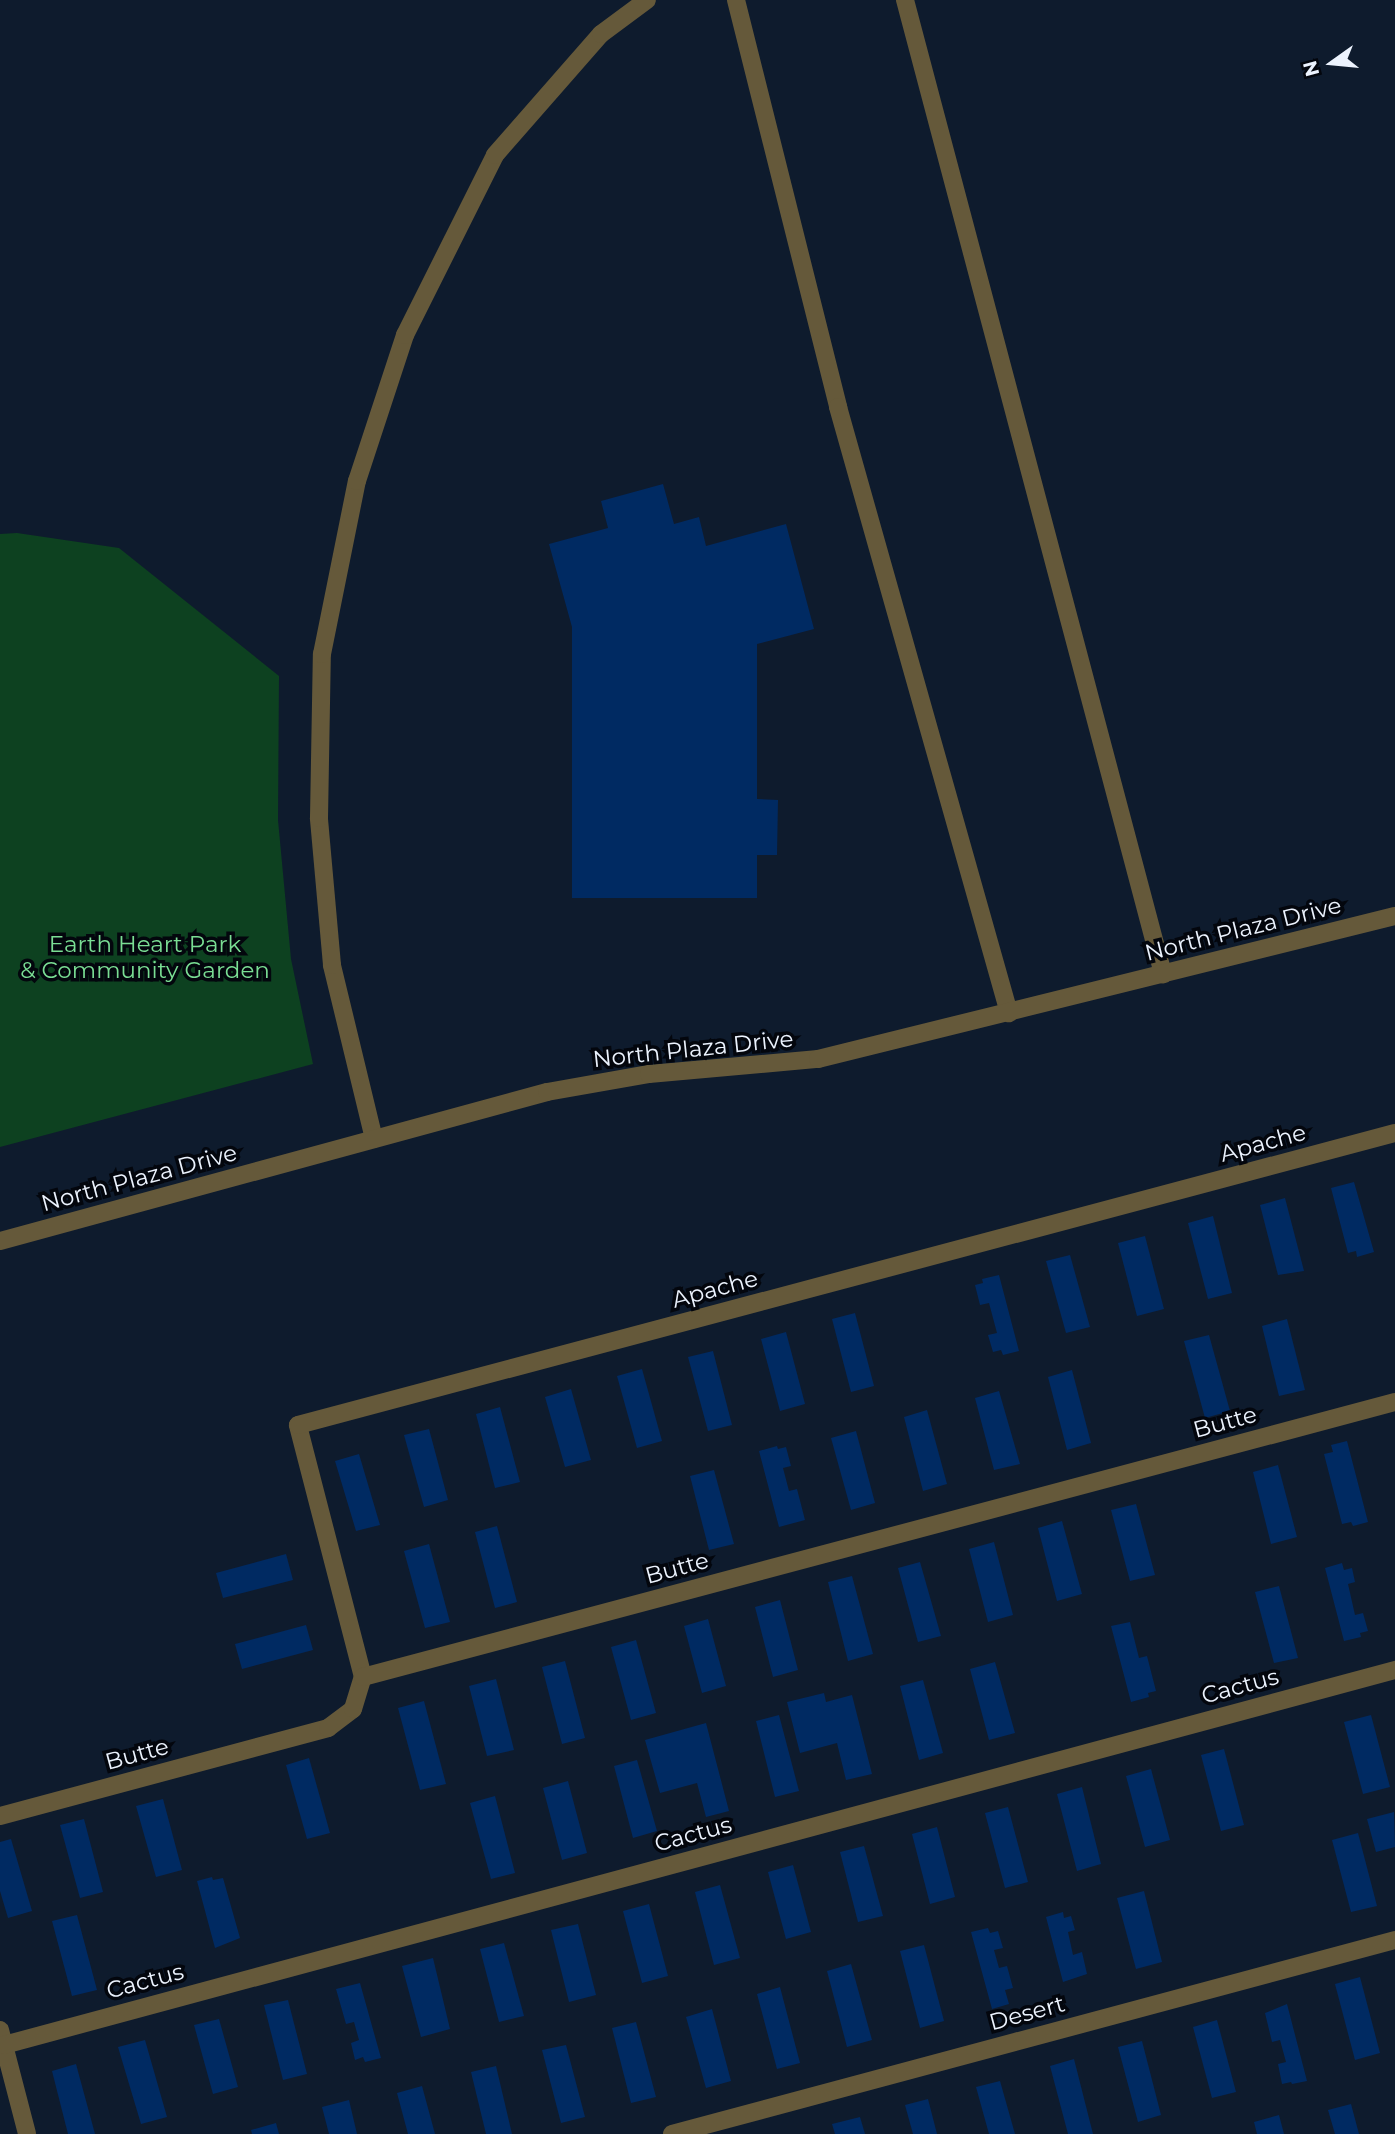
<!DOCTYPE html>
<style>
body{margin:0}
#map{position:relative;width:1395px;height:2134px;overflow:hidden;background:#0e1b2d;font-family:Montserrat,sans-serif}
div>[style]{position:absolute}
.green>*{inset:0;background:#0d4120}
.building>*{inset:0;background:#002a62}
.minor>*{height:18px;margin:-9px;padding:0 9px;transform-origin:9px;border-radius:9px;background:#65593a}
span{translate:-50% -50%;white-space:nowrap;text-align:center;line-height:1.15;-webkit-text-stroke:7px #03060d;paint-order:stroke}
.street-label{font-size:23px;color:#ecf3fe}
.park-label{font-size:23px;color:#7ade94}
.north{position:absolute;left:1297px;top:28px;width:70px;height:70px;-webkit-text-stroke:5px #03060d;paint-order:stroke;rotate:255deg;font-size:19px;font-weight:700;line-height:28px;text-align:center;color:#ecf3fe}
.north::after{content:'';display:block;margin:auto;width:24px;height:32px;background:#ecf3fe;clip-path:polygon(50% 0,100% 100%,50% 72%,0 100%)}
</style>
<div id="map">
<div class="green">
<div style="clip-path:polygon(17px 533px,119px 548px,279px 676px,278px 820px,291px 959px,313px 1064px,0 1147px,0 534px)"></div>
</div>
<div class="building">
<div style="clip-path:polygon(663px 484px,674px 524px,699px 517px,706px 546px,786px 524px,814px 629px,757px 644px,757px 799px,778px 800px,777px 855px,757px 855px,757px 898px,572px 898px,572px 627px,549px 544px,608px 528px,601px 501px)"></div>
<div style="clip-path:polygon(1354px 1182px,1374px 1252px,1357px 1257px,1356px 1251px,1348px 1253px,1331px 1188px)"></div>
<div style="clip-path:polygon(1285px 1198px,1304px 1271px,1278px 1275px,1260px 1205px)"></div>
<div style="clip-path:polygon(1213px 1216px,1232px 1293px,1208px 1299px,1188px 1223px)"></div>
<div style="clip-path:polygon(1145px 1236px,1164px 1309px,1137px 1316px,1118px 1243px)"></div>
<div style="clip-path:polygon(1070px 1255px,1090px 1327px,1066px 1333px,1046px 1261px)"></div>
<div style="clip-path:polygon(999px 1275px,1019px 1351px,1003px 1355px,1001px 1350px,993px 1352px,988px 1335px,997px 1333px,989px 1303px,980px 1305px,975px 1285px,983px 1283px,982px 1279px)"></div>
<div style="clip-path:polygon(855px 1313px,874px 1386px,851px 1392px,832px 1319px)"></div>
<div style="clip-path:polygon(1287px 1319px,1305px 1390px,1279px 1396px,1262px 1326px)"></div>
<div style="clip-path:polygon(786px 1332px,805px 1404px,780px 1411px,761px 1339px)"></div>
<div style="clip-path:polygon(1209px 1335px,1230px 1411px,1205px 1418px,1184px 1341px)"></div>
<div style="clip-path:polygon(713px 1351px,732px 1425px,708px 1431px,688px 1357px)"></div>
<div style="clip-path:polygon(642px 1369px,662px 1441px,637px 1448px,617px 1376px)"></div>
<div style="clip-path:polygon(1072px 1370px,1091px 1443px,1067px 1450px,1048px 1377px)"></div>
<div style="clip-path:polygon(571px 1389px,591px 1460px,565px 1467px,545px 1397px)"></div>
<div style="clip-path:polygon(999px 1391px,1020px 1464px,994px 1470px,975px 1398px)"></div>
<div style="clip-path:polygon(500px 1407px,520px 1482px,495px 1488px,476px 1414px)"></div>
<div style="clip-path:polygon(927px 1410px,947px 1484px,923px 1491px,904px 1417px)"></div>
<div style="clip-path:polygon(429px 1429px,448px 1500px,424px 1507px,404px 1435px)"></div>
<div style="clip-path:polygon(856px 1431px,875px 1503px,851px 1510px,831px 1438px)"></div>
<div style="clip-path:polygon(1347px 1441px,1368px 1522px,1353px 1526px,1351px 1522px,1342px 1524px,1324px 1454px,1333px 1452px,1331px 1445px)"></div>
<div style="clip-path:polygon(777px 1446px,778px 1449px,786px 1447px,791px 1466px,783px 1468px,789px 1491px,797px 1489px,805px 1520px,779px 1527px,759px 1451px)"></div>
<div style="clip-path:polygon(359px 1454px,380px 1525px,356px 1531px,335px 1461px)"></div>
<div style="clip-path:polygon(1278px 1465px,1297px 1537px,1271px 1544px,1253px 1472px)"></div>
<div style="clip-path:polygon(714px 1470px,734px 1544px,709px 1550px,690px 1476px)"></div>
<div style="clip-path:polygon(1136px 1504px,1155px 1575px,1130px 1581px,1111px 1510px)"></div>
<div style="clip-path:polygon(1062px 1521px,1082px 1594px,1057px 1601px,1038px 1528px)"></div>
<div style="clip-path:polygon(497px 1526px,517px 1602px,495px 1608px,475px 1532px)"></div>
<div style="clip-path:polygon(994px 1542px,1013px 1615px,988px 1622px,969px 1549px)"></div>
<div style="clip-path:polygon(429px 1544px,450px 1622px,425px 1628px,404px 1551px)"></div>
<div style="clip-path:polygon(286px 1554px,293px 1580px,223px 1598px,216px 1573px)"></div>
<div style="clip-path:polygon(920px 1562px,941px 1636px,918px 1642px,898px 1568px)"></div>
<div style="clip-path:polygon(1342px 1563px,1344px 1570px,1352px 1568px,1355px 1582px,1348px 1584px,1355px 1615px,1363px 1613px,1368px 1631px,1360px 1633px,1361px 1637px,1344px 1641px,1325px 1568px)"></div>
<div style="clip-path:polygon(852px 1576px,873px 1654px,848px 1661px,828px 1582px)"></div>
<div style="clip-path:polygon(1279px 1586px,1298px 1658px,1274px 1663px,1255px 1592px)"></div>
<div style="clip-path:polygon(780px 1600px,798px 1670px,773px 1677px,755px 1607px)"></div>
<div style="clip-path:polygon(708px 1619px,726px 1686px,702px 1693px,684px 1626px)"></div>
<div style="clip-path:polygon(1130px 1622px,1139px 1658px,1147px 1656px,1156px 1691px,1148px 1693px,1149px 1697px,1131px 1702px,1111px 1626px)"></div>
<div style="clip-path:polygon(306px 1625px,313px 1650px,242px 1669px,235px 1644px)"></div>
<div style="clip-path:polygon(636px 1640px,656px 1713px,631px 1720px,611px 1647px)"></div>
<div style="clip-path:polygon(565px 1661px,585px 1738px,562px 1744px,542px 1667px)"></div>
<div style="clip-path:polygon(995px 1662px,1015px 1733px,989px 1740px,970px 1669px)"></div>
<div style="clip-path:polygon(496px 1679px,514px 1750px,487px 1756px,469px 1686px)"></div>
<div style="clip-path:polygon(923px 1680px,943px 1753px,919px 1760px,900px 1686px)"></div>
<div style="clip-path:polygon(824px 1693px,826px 1702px,852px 1695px,872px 1774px,846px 1780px,837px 1743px,800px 1753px,787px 1702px)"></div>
<div style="clip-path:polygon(424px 1701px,446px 1784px,420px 1790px,398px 1708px)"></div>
<div style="clip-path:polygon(779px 1715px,799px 1791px,775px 1797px,756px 1721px)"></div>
<div style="clip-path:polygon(1371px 1715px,1390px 1787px,1363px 1794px,1344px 1722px)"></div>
<div style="clip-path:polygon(706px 1723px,729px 1811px,706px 1817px,697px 1783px,660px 1793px,645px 1740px)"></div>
<div style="clip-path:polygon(1224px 1749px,1244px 1825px,1221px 1831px,1201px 1755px)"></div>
<div style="clip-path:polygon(309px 1758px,330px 1833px,307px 1839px,286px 1765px)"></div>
<div style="clip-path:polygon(637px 1760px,657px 1831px,633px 1838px,614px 1766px)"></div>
<div style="clip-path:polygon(1151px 1769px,1170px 1840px,1145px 1847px,1126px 1776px)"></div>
<div style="clip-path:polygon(568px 1781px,587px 1853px,562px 1860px,543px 1788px)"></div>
<div style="clip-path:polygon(1082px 1787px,1101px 1864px,1077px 1871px,1057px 1794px)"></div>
<div style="clip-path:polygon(495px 1796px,515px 1873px,491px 1879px,470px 1803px)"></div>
<div style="clip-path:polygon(163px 1799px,182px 1870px,156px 1877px,136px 1806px)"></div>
<div style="clip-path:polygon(1008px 1807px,1028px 1882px,1005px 1888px,985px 1813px)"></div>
<div style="clip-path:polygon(1394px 1812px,1395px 1847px,1376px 1852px,1367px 1819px)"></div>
<div style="clip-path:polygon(84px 1819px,103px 1892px,80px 1898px,60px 1825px)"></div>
<div style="clip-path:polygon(937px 1827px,955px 1897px,930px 1904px,912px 1834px)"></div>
<div style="clip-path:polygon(1358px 1833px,1377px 1906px,1351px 1912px,1332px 1840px)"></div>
<div style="clip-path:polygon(11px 1839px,32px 1911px,8px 1918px,0 1891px,0 1842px)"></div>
<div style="clip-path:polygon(864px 1846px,883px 1916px,858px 1922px,840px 1852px)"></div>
<div style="clip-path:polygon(793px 1865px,811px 1932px,786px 1939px,768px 1872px)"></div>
<div style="clip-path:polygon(212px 1877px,213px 1880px,223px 1878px,240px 1938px,215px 1948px,197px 1881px)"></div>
<div style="clip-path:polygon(720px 1885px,740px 1958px,714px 1965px,695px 1892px)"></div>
<div style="clip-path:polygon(1144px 1891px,1162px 1962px,1136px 1969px,1117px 1898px)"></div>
<div style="clip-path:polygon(649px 1904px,668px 1976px,642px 1983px,623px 1911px)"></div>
<div style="clip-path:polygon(1063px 1912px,1064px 1918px,1071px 1916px,1075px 1930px,1068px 1932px,1073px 1955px,1082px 1952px,1087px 1974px,1063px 1982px,1046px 1917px)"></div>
<div style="clip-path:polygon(77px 1915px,97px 1990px,72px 1996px,52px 1921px)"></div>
<div style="clip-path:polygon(578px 1924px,596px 1995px,569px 2002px,551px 1930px)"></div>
<div style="clip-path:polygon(988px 1928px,990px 1933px,998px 1931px,1003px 1948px,994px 1950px,999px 1968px,1007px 1966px,1013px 1988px,1005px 1990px,1009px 2004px,992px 2009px,971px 1932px)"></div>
<div style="clip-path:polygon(504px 1943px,524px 2016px,499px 2022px,480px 1949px)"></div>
<div style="clip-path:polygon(924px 1945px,944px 2021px,920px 2028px,900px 1951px)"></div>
<div style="clip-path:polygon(433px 1958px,450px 2029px,421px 2037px,402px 1966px)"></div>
<div style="clip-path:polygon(851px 1964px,872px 2040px,847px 2047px,827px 1971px)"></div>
<div style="clip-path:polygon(1360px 1977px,1380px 2053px,1355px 2060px,1335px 1984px)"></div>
<div style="clip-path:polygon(360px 1983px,381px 2058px,365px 2062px,363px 2057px,355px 2060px,351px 2043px,359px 2040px,354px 2022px,346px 2024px,336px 1989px)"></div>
<div style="clip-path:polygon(780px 1987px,800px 2063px,777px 2069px,757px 1994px)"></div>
<div style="clip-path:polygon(288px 2000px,307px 2074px,283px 2080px,264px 2005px)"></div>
<div style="clip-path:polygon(1287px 2004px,1307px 2081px,1292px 2084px,1291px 2082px,1282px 2084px,1278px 2064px,1286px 2062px,1280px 2040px,1272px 2042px,1265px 2013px)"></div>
<div style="clip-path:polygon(712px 2009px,731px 2081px,706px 2088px,686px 2017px)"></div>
<div style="clip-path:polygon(219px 2019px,238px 2087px,213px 2094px,194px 2025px)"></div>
<div style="clip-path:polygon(1217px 2020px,1236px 2092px,1212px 2098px,1193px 2027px)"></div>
<div style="clip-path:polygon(636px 2022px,656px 2097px,631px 2103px,612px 2028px)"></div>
<div style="clip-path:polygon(145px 2040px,167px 2117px,141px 2124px,118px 2047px)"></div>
<div style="clip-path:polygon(1142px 2041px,1161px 2115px,1138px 2122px,1118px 2047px)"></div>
<div style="clip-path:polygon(566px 2045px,585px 2117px,561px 2123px,542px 2050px)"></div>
<div style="clip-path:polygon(1074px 2059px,1093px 2134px,1068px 2134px,1050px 2066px)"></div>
<div style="clip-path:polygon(76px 2064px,95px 2134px,68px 2134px,52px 2071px)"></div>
<div style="clip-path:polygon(496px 2066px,512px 2134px,486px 2134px,471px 2072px)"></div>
<div style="clip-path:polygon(1000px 2081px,1015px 2134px,989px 2134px,976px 2087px)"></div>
<div style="clip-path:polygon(422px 2086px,435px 2134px,408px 2134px,397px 2093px)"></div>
<div style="clip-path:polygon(928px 2099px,937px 2134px,913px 2134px,905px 2105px)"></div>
<div style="clip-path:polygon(349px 2100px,357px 2134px,329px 2134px,322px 2107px)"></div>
<div style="clip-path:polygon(1351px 2104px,1359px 2134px,1335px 2134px,1328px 2110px)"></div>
<div style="clip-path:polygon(1279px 2115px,1284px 2134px,1257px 2134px,1254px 2122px)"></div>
<div style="clip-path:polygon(860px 2117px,865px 2134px,835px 2134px,832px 2124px)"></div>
<div style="clip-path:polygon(276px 2123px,279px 2134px,252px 2134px,251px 2130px)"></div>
</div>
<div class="minor">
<div style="left:736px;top:0;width:420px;rotate:75.9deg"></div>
<div style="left:838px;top:407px;width:630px;rotate:74.24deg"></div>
<div style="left:905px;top:0;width:1008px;rotate:75.16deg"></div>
<div style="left:374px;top:1139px;width:179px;rotate:-103.6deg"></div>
<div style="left:332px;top:965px;width:148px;rotate:-95.1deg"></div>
<div style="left:319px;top:818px;width:164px;rotate:-89deg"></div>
<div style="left:322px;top:654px;width:177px;rotate:-78.6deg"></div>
<div style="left:357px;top:481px;width:154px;rotate:-71.8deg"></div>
<div style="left:405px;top:335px;width:201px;rotate:-63.4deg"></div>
<div style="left:495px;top:155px;width:161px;rotate:-48.8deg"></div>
<div style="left:601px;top:34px;width:57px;rotate:-36.5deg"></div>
<div style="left:0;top:1241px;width:567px;rotate:-15.24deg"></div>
<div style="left:547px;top:1092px;width:104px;rotate:-10deg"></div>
<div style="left:649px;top:1074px;width:170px;rotate:-5.1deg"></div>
<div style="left:818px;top:1059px;width:594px;rotate:-13.92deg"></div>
<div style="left:363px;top:1677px;width:260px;rotate:-104.5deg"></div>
<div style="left:298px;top:1425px;width:1135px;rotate:-14.91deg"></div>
<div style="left:0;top:1816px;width:340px;rotate:-15deg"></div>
<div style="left:328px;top:1728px;width:31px;rotate:-37deg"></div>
<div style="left:353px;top:1709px;width:34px;rotate:-73deg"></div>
<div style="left:363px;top:1677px;width:1068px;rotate:-14.92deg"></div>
<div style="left:0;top:2030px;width:107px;rotate:75.4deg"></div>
<div style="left:4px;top:2045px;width:1441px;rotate:-15.09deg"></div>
<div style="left:672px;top:2134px;width:749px;rotate:-15.02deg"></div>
</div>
<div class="street-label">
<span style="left:1243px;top:929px;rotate:-14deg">North Plaza Drive</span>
<span style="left:693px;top:1049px;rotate:-6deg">North Plaza Drive</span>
<span style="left:1263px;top:1143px;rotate:-15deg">Apache</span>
<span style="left:139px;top:1178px;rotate:-15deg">North Plaza Drive</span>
<span style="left:715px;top:1289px;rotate:-15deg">Apache</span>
<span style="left:1225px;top:1422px;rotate:-15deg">Butte</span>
<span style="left:677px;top:1568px;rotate:-15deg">Butte</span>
<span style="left:1240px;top:1686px;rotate:-15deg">Cactus</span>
<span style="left:137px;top:1754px;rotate:-15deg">Butte</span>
<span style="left:693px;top:1834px;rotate:-15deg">Cactus</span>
<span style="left:145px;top:1981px;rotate:-15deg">Cactus</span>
<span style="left:1027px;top:2013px;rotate:-15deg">Desert</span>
</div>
<div class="park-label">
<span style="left:145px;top:957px">Earth Heart Park<br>&amp; Community Garden</span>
</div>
<div class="north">N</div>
</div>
